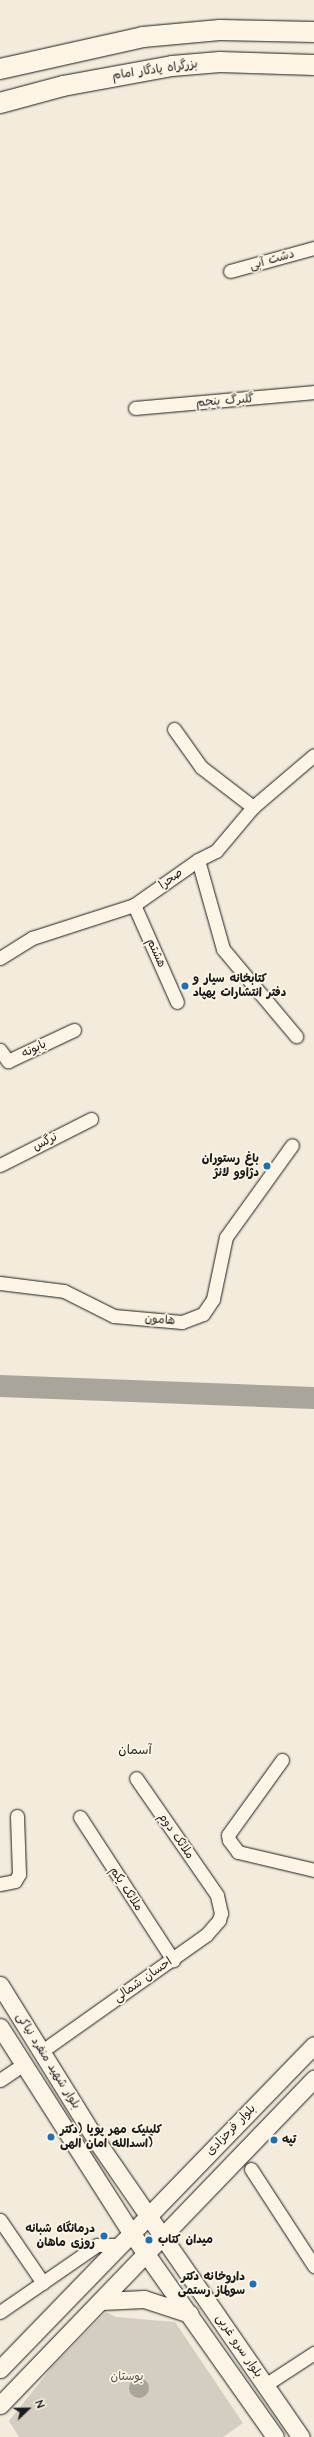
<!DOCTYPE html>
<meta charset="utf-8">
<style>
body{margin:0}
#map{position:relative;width:314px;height:2437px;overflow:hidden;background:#f3ecdd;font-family:"Architects Daughter","Playpen Sans Arabic",sans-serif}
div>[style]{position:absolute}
.green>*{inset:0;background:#d3cec1}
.water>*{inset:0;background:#aaa59b}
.round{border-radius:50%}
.river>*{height:22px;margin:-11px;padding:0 11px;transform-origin:11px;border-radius:11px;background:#aaa59b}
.roads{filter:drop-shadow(0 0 1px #1c1c1c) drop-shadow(0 0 1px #1c1c1c)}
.minor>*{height:13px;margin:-6.5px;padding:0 6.5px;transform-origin:6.5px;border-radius:6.5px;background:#fcf5e5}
.major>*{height:17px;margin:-8.5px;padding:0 8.5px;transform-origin:8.5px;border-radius:8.5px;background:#fcf5e5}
.highway>*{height:20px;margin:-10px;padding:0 10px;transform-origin:10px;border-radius:10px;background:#fcf5e5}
.dots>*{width:11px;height:11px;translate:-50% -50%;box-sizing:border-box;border:2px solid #fcf5e5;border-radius:50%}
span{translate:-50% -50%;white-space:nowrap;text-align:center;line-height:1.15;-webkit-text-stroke:3.5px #fcf5e5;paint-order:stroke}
.street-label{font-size:12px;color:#1c1c1c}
.poi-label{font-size:12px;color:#1c1c1c;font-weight:700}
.left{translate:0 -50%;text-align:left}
.right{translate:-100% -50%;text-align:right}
.park-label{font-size:12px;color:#53514e}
.neighbourhood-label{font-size:13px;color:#1c1c1c}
.north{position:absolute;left:8px;top:2389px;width:40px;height:40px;-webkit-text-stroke:3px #fcf5e5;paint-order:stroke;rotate:68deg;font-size:11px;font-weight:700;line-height:16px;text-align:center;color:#1c1c1c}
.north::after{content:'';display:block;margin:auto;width:14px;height:18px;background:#1c1c1c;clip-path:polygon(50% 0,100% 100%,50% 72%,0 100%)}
</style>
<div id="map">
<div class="green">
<div style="clip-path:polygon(106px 2312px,116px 2317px,175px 2322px,243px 2423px,223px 2437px,19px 2437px,9px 2421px,52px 2367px)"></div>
</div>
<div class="water">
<div class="round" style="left:129px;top:2378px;width:20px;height:20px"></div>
</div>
<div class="river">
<div style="left:0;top:1386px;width:314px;rotate:2.2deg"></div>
</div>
<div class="roads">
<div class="minor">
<div style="left:230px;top:271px;width:87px;rotate:-15.3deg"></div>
<div style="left:135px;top:408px;width:180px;rotate:-5.1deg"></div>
<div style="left:174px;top:729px;width:47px;rotate:54.6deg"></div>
<div style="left:201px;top:767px;width:66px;rotate:37.6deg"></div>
<div style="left:198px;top:860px;width:92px;rotate:74.3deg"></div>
<div style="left:223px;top:949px;width:114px;rotate:50deg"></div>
<div style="left:134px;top:905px;width:106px;rotate:66.1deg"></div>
<div style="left:0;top:958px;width:38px;rotate:-32deg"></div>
<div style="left:32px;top:938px;width:107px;rotate:-17.9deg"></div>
<div style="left:134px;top:905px;width:78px;rotate:-35.1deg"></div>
<div style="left:198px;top:860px;width:20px;rotate:-27deg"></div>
<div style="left:216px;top:851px;width:57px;rotate:-49.9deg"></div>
<div style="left:253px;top:807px;width:80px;rotate:-40.4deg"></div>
<div style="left:0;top:1050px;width:14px;rotate:54deg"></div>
<div style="left:8px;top:1061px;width:73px;rotate:-25.2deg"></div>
<div style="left:0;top:1165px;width:102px;rotate:-26.8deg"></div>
<div style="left:0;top:1283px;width:64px;rotate:7.1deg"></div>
<div style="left:64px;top:1291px;width:56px;rotate:26.6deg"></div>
<div style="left:114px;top:1316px;width:68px;rotate:5deg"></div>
<div style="left:182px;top:1322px;width:22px;rotate:-21deg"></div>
<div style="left:203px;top:1314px;width:18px;rotate:-56deg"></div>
<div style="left:213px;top:1299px;width:63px;rotate:-78.2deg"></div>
<div style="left:226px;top:1237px;width:113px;rotate:-54.3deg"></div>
<div style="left:282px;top:1760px;width:92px;rotate:125.8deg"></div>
<div style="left:228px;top:1835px;width:5px;rotate:79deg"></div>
<div style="left:229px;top:1840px;width:15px;rotate:53deg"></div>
<div style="left:238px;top:1852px;width:78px;rotate:13.3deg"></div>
<div style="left:80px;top:1817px;width:171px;rotate:57deg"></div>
<div style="left:0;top:1884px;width:15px;rotate:-11deg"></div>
<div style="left:15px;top:1881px;width:8px;rotate:-60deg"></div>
<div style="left:19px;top:1874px;width:58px;rotate:-92deg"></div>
<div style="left:42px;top:2051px;width:201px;rotate:-35.3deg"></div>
<div style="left:206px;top:1935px;width:20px;rotate:-49deg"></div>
<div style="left:219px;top:1920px;width:7px;rotate:-74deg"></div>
<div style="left:221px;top:1913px;width:18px;rotate:-103deg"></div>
<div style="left:217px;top:1895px;width:142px;rotate:-124.7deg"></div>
<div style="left:0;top:2080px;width:29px;rotate:-34deg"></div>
<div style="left:251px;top:2169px;width:116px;rotate:57deg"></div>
<div style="left:0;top:2220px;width:76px;rotate:55.7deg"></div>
<div style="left:0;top:2312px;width:118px;rotate:-34.6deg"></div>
<div style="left:97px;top:2245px;width:23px"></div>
<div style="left:265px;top:2385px;width:59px;rotate:-33.1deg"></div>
</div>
<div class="major">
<div style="left:0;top:1985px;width:186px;rotate:58.2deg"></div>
<div style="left:98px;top:2143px;width:357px;rotate:55.4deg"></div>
<div style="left:0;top:2027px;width:246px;rotate:57.5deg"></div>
<div style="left:132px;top:2234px;width:248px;rotate:54.8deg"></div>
<div style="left:101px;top:2301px;width:43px;rotate:-2.7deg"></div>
<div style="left:144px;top:2299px;width:48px;rotate:18.1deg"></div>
<div style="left:0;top:2369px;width:451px;rotate:-45.9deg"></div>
<div style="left:0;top:2405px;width:453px;rotate:-46.1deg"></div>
</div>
<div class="highway">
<div style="left:0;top:69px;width:147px;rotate:-12.6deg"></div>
<div style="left:143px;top:37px;width:77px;rotate:-5.2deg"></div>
<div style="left:220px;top:30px;width:94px;rotate:1.2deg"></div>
<div style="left:0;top:103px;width:65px;rotate:-15.1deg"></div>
<div style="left:63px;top:86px;width:111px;rotate:-10.4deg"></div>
<div style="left:172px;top:66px;width:48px;rotate:-4.8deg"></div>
<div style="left:220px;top:62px;width:94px;rotate:1.8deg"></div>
</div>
</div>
<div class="dots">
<div style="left:185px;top:986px;background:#1f6fb2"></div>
<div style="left:267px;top:1166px;background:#1f6fb2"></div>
<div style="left:51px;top:2137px;background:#1f6fb2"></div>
<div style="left:274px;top:2140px;background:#1f6fb2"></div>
<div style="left:104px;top:2236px;background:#1f6fb2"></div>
<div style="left:149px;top:2240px;background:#1f6fb2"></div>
<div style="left:253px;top:2284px;background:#1f6fb2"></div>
</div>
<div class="street-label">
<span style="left:155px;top:70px;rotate:-8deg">بزرگراه یادگار امام</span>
<span style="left:272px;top:260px;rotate:-16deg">دشت آبی</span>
<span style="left:225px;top:401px;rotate:-4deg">گلبرگ پنجم</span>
<span style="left:171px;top:879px;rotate:-36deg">صحرا</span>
<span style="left:156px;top:953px;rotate:66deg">هشتم</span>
<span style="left:34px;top:1049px;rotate:-25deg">بابونه</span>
<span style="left:45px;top:1142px;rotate:-27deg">نرگس</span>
<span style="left:160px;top:1320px;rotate:5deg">هامون</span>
<span style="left:176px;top:1836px;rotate:55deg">ملائک دوم</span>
<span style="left:126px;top:1889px;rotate:57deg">ملائک یکم</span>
<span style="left:143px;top:1980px;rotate:-35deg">احسان شمالی</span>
<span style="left:48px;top:2061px;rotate:58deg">بلوار شهید منفرد نیاکی</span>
<span style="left:231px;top:2130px;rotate:-46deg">بلوار فرحزادی</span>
<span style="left:239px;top:2346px;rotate:56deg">بلوار سرو غربی</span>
</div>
<div class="poi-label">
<span class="left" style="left:193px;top:986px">کتابخانه سیار و<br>دفتر انتشارات پهپاد</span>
<span class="right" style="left:259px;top:1166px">باغ رستوران<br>دژاوو لانژ</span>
<span class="left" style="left:60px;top:2137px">کلینیک مهر پویا (دکتر<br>اسدالله امان الهی)</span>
<span class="left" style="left:282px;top:2140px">تپه</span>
<span class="right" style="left:95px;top:2236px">درمانگاه شبانه<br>روزی ماهان</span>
<span class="left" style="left:158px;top:2240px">میدان کتاب</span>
<span class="right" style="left:245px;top:2284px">داروخانه دکتر<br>سولماز رستمی</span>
</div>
<div class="park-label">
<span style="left:127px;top:2377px">بوستان</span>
</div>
<div class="neighbourhood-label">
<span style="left:135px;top:1750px">آسمان</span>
</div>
<div class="north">N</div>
</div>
